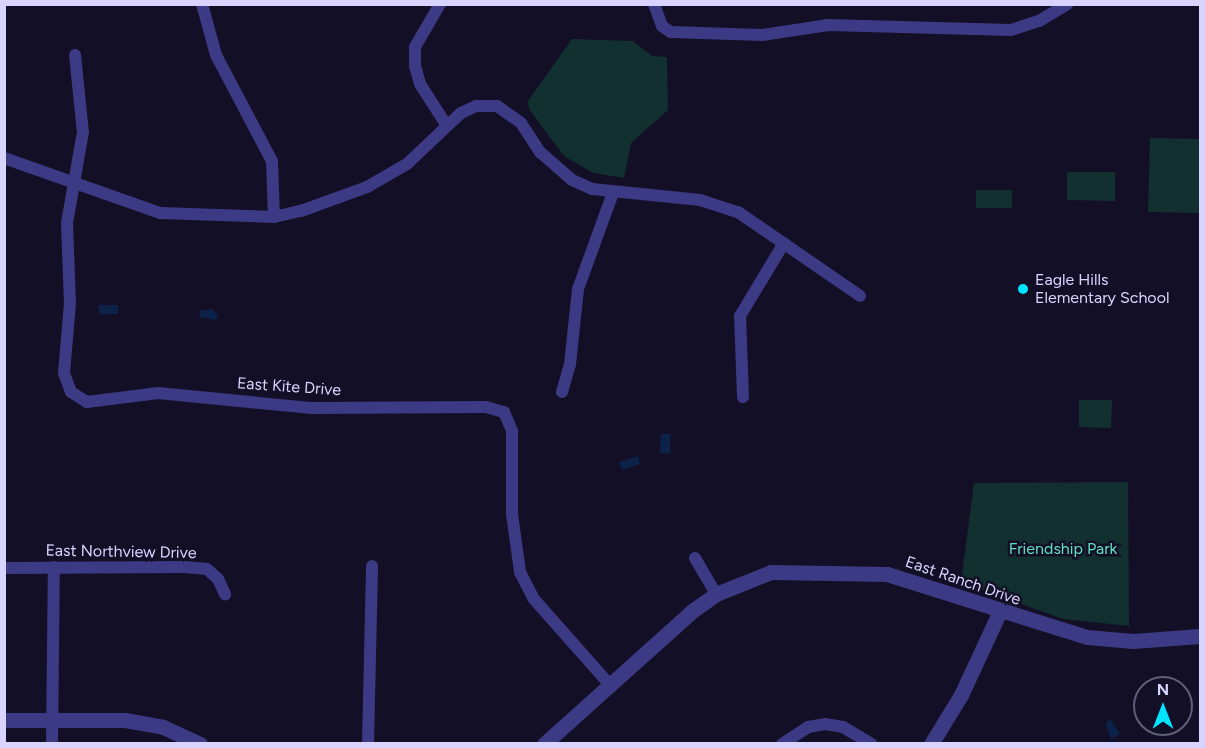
<!DOCTYPE html>
<style>
body{margin:0}
#map{position:relative;width:1205px;height:748px;overflow:hidden;background:#130f26;font-family:Figtree,sans-serif}
div>[style]{position:absolute}
.green>*{inset:0;background:#12302f}
.water>*{inset:0;background:#0c2248}
.minor>*{height:12px;margin:-6px;padding:0 6px;transform-origin:6px;border-radius:6px;background:#3d3a85}
.tertiary>*{height:15px;margin:-7.5px;padding:0 7.5px;transform-origin:7.5px;border-radius:7.5px;background:#3d3a85}
.dots>*{width:16px;height:16px;translate:-50% -50%;box-sizing:border-box;border:3px solid #130f26;border-radius:50%}
span{translate:-50% -50%;white-space:nowrap;text-align:center;line-height:1.15;-webkit-text-stroke:5px #130f26;paint-order:stroke}
.poi-label{font-size:16px;color:#d9d4ff}
.left{translate:0 -50%;text-align:left}
.street-label{font-size:16px;color:#d9d4ff}
.park-label{font-size:16px;color:#5fe0c0}
.frame{position:absolute;inset:0;border:6px solid #d9d4ff;pointer-events:none}
.north{position:absolute;left:1133px;top:676px;width:60px;height:60px;box-sizing:border-box;background:#130f26;border:2px solid #625e7d;border-radius:50%;rotate:0deg;font-size:16px;font-weight:700;line-height:24px;text-align:center;color:#d9d4ff}
.north::after{content:'';display:block;margin:auto;width:21px;height:27px;background:#00e5ff;clip-path:polygon(50% 0,100% 100%,50% 72%,0 100%)}
</style>
<div id="map">
<div class="green">
<div style="clip-path:polygon(572px 39px,633px 41px,652px 56px,667px 57px,668px 110px,631px 143px,624px 178px,593px 173px,564px 156px,529px 109px,528px 101px)"></div>
<div style="clip-path:polygon(1150px 138px,1200px 139px,1200px 213px,1148px 212px)"></div>
<div style="clip-path:polygon(1067px 172px,1115px 172px,1115px 201px,1067px 200px)"></div>
<div style="clip-path:polygon(976px 190px,1012px 190px,1012px 208px,976px 208px)"></div>
<div style="clip-path:polygon(1079px 400px,1112px 400px,1111px 428px,1079px 427px)"></div>
<div style="clip-path:polygon(1128px 482px,1129px 626px,1063px 619px,961px 582px,974px 483px)"></div>
</div>
<div class="water">
<div style="clip-path:polygon(99px 305px,118px 305px,118px 314px,99px 314px)"></div>
<div style="clip-path:polygon(212px 309px,218px 315px,216px 320px,199px 317px,200px 311px)"></div>
<div style="clip-path:polygon(661px 434px,670px 434px,670px 454px,660px 453px)"></div>
<div style="clip-path:polygon(638px 456px,640px 464px,622px 470px,619px 462px)"></div>
<div style="clip-path:polygon(1110px 718px,1120px 734px,1111px 739px,1106px 724px)"></div>
</div>
<div class="minor">
<div style="left:202px;top:4px;width:53px;rotate:74.6deg"></div>
<div style="left:216px;top:55px;width:120px;rotate:62.2deg"></div>
<div style="left:272px;top:161px;width:56px;rotate:88deg"></div>
<div style="left:440px;top:4px;width:50px;rotate:120.2deg"></div>
<div style="left:415px;top:47px;width:19px;rotate:90deg"></div>
<div style="left:415px;top:66px;width:19px;rotate:74deg"></div>
<div style="left:420px;top:84px;width:50px;rotate:57.3deg"></div>
<div style="left:654px;top:4px;width:23px;rotate:70deg"></div>
<div style="left:662px;top:26px;width:11px;rotate:34deg"></div>
<div style="left:671px;top:32px;width:91px;rotate:1.9deg"></div>
<div style="left:762px;top:35px;width:67px;rotate:-8.6deg"></div>
<div style="left:828px;top:25px;width:183px;rotate:1.6deg"></div>
<div style="left:1011px;top:30px;width:29px;rotate:-18deg"></div>
<div style="left:1039px;top:21px;width:33px;rotate:-31deg"></div>
<div style="left:75px;top:55px;width:77px;rotate:84.1deg"></div>
<div style="left:83px;top:132px;width:92px;rotate:100deg"></div>
<div style="left:67px;top:223px;width:80px;rotate:87.9deg"></div>
<div style="left:70px;top:303px;width:70px;rotate:94.9deg"></div>
<div style="left:64px;top:373px;width:20px;rotate:70deg"></div>
<div style="left:71px;top:392px;width:19px;rotate:32deg"></div>
<div style="left:87px;top:402px;width:72px;rotate:-7.2deg"></div>
<div style="left:158px;top:393px;width:155px;rotate:5.6deg"></div>
<div style="left:312px;top:408px;width:174px;rotate:-0.3deg"></div>
<div style="left:486px;top:407px;width:19px;rotate:16deg"></div>
<div style="left:504px;top:412px;width:21px;rotate:67deg"></div>
<div style="left:512px;top:431px;width:83px;rotate:90deg"></div>
<div style="left:512px;top:514px;width:59px;rotate:82.1deg"></div>
<div style="left:520px;top:572px;width:29px;rotate:63deg"></div>
<div style="left:533px;top:598px;width:116px;rotate:48.5deg"></div>
<div style="left:4px;top:158px;width:165px;rotate:19.4deg"></div>
<div style="left:160px;top:213px;width:114px;rotate:2deg"></div>
<div style="left:274px;top:217px;width:28px;rotate:-13deg"></div>
<div style="left:301px;top:211px;width:70px;rotate:-20deg"></div>
<div style="left:367px;top:187px;width:46px;rotate:-29.9deg"></div>
<div style="left:407px;top:164px;width:74px;rotate:-43.4deg"></div>
<div style="left:461px;top:113px;width:17px;rotate:-25deg"></div>
<div style="left:476px;top:106px;width:21px"></div>
<div style="left:497px;top:106px;width:29px;rotate:35deg"></div>
<div style="left:521px;top:123px;width:35px;rotate:57deg"></div>
<div style="left:540px;top:152px;width:43px;rotate:41.2deg"></div>
<div style="left:572px;top:180px;width:22px;rotate:24deg"></div>
<div style="left:592px;top:189px;width:109px;rotate:5.8deg"></div>
<div style="left:700px;top:200px;width:40px;rotate:18deg"></div>
<div style="left:738px;top:212px;width:148px;rotate:34.5deg"></div>
<div style="left:562px;top:392px;width:29px;rotate:-74deg"></div>
<div style="left:570px;top:364px;width:75px;rotate:-83.9deg"></div>
<div style="left:578px;top:289px;width:102px;rotate:-70deg"></div>
<div style="left:743px;top:397px;width:81px;rotate:-92.1deg"></div>
<div style="left:740px;top:316px;width:85px;rotate:-58.9deg"></div>
<div style="left:695px;top:558px;width:42px;rotate:59.7deg"></div>
<div style="left:4px;top:568px;width:181px;rotate:-0.3deg"></div>
<div style="left:185px;top:567px;width:22px;rotate:5deg"></div>
<div style="left:207px;top:569px;width:15px;rotate:42deg"></div>
<div style="left:218px;top:579px;width:17px;rotate:65deg"></div>
<div style="left:52px;top:744px;width:177px;rotate:-89.4deg"></div>
<div style="left:368px;top:744px;width:178px;rotate:-88.7deg"></div>
<div style="left:782px;top:744px;width:31px;rotate:-33deg"></div>
<div style="left:808px;top:727px;width:17px;rotate:-10deg"></div>
<div style="left:825px;top:724px;width:18px;rotate:9deg"></div>
<div style="left:843px;top:727px;width:33px;rotate:31deg"></div>
</div>
<div class="tertiary">
<div style="left:4px;top:720px;width:121px"></div>
<div style="left:125px;top:720px;width:39px;rotate:10deg"></div>
<div style="left:163px;top:727px;width:41px;rotate:24.7deg"></div>
<div style="left:544px;top:744px;width:199px;rotate:-41.9deg"></div>
<div style="left:692px;top:611px;width:29px;rotate:-35deg"></div>
<div style="left:716px;top:594px;width:59px;rotate:-21.8deg"></div>
<div style="left:771px;top:572px;width:116px;rotate:1deg"></div>
<div style="left:887px;top:574px;width:210px;rotate:17.5deg"></div>
<div style="left:1087px;top:637px;width:46px;rotate:5deg"></div>
<div style="left:1133px;top:641px;width:67px;rotate:-4.3deg"></div>
<div style="left:931px;top:744px;width:57px;rotate:-58.5deg"></div>
<div style="left:961px;top:695px;width:90px;rotate:-65.1deg"></div>
</div>
<div class="dots">
<div style="left:1023px;top:289px;background:#00e5ff"></div>
</div>
<div class="poi-label">
<span class="left" style="left:1035px;top:289px">Eagle Hills<br>Elementary School</span>
</div>
<div class="street-label">
<span style="left:289px;top:387px;rotate:4deg">East Kite Drive</span>
<span style="left:121px;top:552px;rotate:1deg">East Northview Drive</span>
<span style="left:963px;top:581px;rotate:19deg">East Ranch Drive</span>
</div>
<div class="park-label">
<span style="left:1063px;top:549px">Friendship Park</span>
</div>
<div class="frame"></div>
<div class="north">N</div>
</div>
